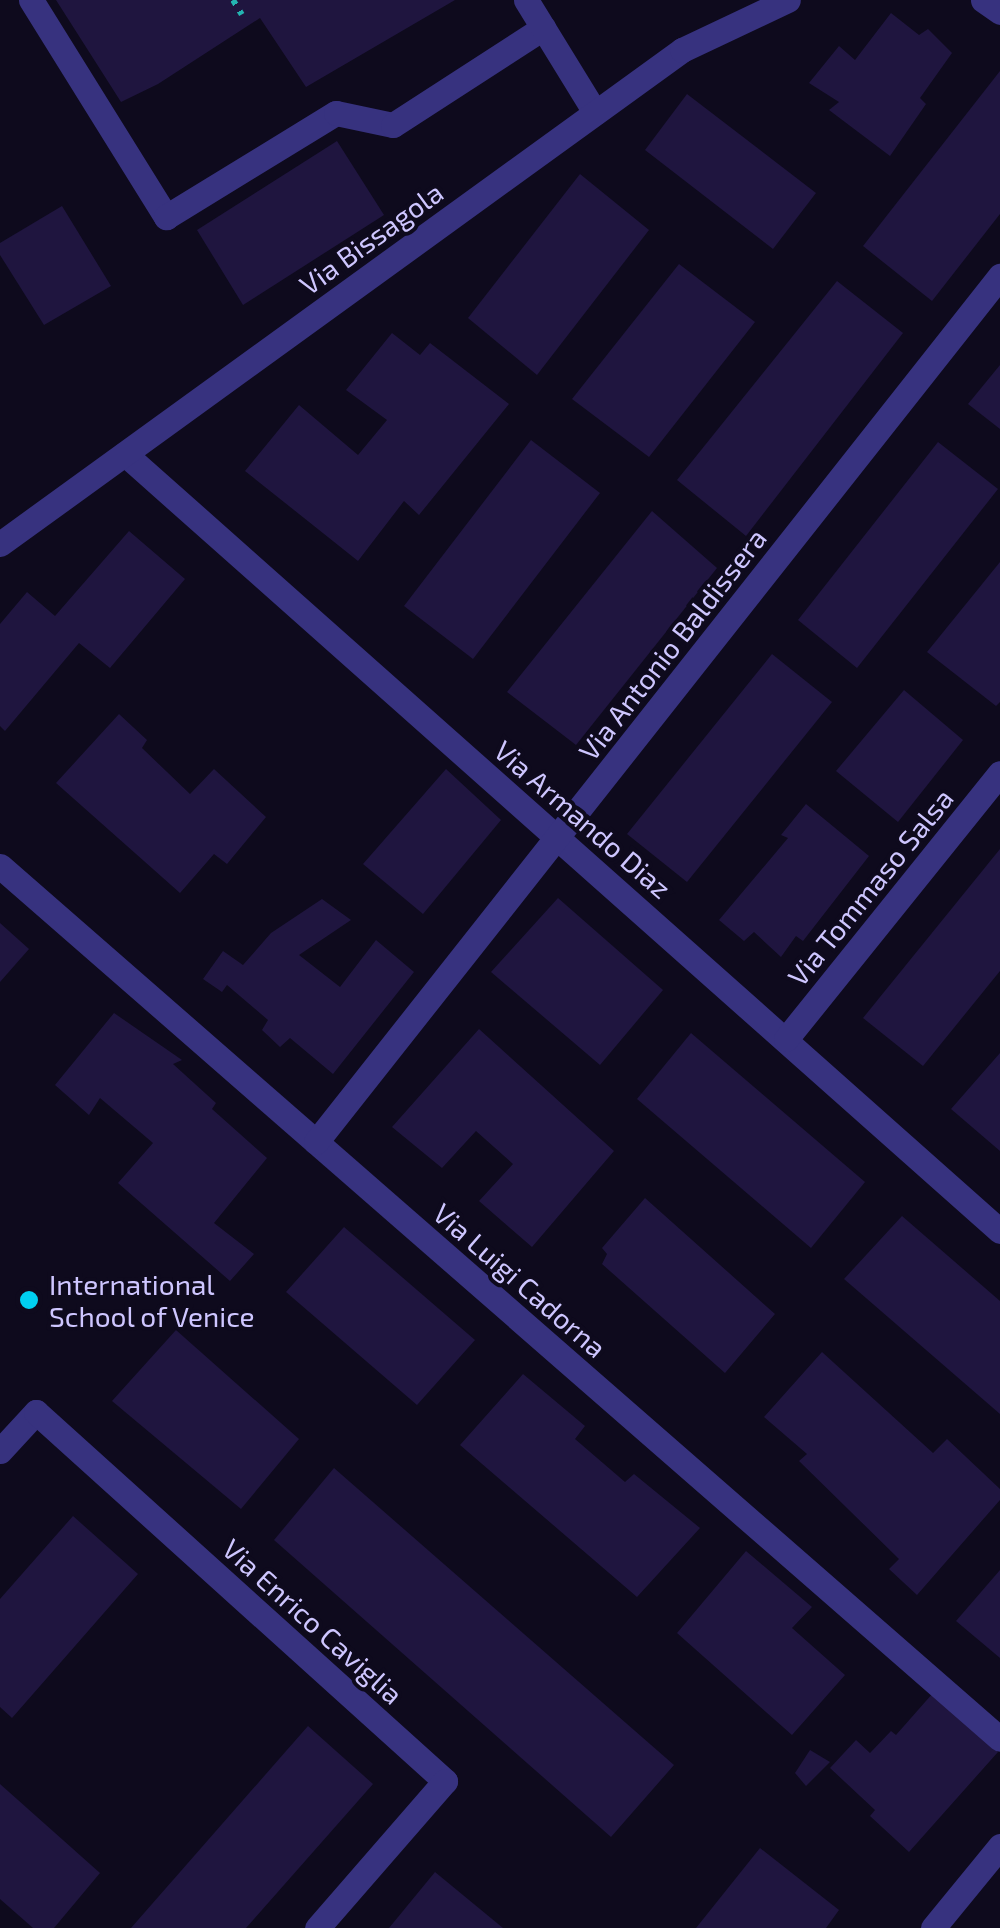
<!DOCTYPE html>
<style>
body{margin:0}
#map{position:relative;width:1000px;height:1928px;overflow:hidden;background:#0e0a1d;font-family:"Exo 2",sans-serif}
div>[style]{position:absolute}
.building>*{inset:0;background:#1f153f}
.path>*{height:6px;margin-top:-3px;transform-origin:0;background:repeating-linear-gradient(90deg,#24b4b1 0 5px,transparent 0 13px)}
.minor>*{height:25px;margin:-12.5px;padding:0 12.5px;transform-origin:12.5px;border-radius:12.5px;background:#37327f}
.dots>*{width:28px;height:28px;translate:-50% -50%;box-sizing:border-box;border:5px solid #0e0a1d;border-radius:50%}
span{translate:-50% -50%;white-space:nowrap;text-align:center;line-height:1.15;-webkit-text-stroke:8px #0e0a1d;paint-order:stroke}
.street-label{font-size:28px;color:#cec6ff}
.poi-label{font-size:28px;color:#cec6ff}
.left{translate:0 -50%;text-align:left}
</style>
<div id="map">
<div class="building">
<div style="clip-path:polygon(56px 0,455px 0,306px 87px,260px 18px,158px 84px,121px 102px)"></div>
<div style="clip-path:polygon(891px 13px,919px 35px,928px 29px,952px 53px,920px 98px,926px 104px,890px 156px,829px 110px,839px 102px,809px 83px,839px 46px,855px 60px)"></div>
<div style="clip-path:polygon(1000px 71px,1000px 214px,932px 301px,863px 246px)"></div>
<div style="clip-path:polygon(687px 94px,816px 193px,773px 249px,645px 150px)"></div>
<div style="clip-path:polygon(337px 141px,384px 215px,243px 305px,197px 230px)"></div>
<div style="clip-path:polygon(580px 174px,649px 230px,537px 375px,468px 318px)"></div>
<div style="clip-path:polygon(62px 206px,111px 286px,44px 325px,0 255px,0 243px)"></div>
<div style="clip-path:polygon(679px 264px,755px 322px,649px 457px,572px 399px)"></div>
<div style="clip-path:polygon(837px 281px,903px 333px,746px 536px,677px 480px)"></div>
<div style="clip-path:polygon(392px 333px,420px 355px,430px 343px,509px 404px,419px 515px,404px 501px,358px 561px,245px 471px,299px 405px,358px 455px,387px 420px,346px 390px)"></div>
<div style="clip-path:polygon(1000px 365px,1000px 429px,968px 404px)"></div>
<div style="clip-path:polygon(531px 440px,600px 493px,473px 659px,404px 606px)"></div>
<div style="clip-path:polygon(938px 442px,998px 489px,857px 668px,798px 620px)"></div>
<div style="clip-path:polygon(652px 511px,717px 568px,576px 745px,507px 692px)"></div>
<div style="clip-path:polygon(129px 531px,185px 579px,110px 668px,79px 643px,5px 731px,0 726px,0 624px,27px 592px,55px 616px)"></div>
<div style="clip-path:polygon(1000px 562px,1000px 702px,996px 706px,927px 652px)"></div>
<div style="clip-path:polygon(772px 654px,832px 702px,687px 882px,627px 834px)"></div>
<div style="clip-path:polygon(904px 690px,963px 740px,898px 822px,836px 771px)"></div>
<div style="clip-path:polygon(119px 714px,147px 740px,142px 748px,190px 794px,214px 769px,266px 817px,227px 864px,214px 854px,180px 893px,56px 783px)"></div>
<div style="clip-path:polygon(446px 769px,501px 820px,423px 914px,363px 864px)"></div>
<div style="clip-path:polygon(806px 804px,869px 856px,803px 941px,796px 936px,781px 957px,754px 932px,744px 941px,719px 920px,788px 838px,781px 835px)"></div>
<div style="clip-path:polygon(1000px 849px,1000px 971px,923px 1066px,863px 1018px)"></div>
<div style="clip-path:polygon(558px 898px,663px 990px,600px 1065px,491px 972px)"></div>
<div style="clip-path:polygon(322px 899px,351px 920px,299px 955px,340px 987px,376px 940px,414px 972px,333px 1074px,290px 1038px,280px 1047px,262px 1030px,268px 1020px,227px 985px,222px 992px,203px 979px,223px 951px,243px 965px,271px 933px)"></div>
<div style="clip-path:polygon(0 923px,29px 949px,0 982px)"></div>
<div style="clip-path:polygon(114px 1013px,182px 1060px,173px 1064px,216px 1103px,212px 1109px,267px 1158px,214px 1223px,254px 1254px,230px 1281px,118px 1183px,153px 1143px,100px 1098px,89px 1115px,55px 1085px)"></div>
<div style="clip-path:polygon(479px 1029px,614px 1151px,532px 1247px,479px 1201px,513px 1164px,476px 1131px,442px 1168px,392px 1127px)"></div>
<div style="clip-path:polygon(691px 1033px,865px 1182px,811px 1248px,637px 1099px)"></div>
<div style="clip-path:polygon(1000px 1053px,1000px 1151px,951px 1109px)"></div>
<div style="clip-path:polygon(645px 1198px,775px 1314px,725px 1373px,602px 1264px,607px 1254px,602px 1248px)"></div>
<div style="clip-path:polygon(902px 1216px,1000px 1301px,1000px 1414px,844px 1279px)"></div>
<div style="clip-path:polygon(344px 1227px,475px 1340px,417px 1405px,286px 1292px)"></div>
<div style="clip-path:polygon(176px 1330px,299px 1439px,241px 1509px,112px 1401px)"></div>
<div style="clip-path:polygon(822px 1352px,933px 1453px,947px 1439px,1000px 1489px,1000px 1500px,917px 1595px,889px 1569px,899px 1559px,799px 1461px,807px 1454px,764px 1417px)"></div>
<div style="clip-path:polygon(523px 1374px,585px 1426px,575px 1439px,625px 1482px,634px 1474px,700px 1528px,637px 1597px,460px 1445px)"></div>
<div style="clip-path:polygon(334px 1468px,674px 1765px,611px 1837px,274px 1540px)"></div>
<div style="clip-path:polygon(73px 1516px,138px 1574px,12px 1718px,0 1707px,0 1599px)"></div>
<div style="clip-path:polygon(746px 1551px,812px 1607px,792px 1628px,845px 1675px,792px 1735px,677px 1633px)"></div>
<div style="clip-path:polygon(1000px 1570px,1000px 1658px,956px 1621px)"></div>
<div style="clip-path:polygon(933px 1693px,998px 1752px,909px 1852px,870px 1816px,875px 1810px,830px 1768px,856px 1740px,870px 1753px,891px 1731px,896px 1735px)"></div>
<div style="clip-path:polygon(308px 1726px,373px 1784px,246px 1928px,131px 1928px)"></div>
<div style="clip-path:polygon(810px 1750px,830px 1762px,806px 1786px,795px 1773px)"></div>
<div style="clip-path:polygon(0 1784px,100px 1873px,54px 1928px,33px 1928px,0 1899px)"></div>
<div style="clip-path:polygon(760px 1848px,839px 1910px,826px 1928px,696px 1928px)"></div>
<div style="clip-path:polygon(435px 1872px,503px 1928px,389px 1928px)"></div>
</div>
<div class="path">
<div style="left:233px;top:0;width:17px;rotate:59deg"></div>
</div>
<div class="minor">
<div style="left:31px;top:0;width:256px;rotate:58.1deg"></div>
<div style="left:166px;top:217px;width:199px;rotate:-31.5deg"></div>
<div style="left:336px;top:113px;width:58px;rotate:11.9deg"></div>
<div style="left:393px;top:125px;width:179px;rotate:-32.9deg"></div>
<div style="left:526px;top:0;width:132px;rotate:58.4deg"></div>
<div style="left:983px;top:0;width:21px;rotate:35deg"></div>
<div style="left:125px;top:454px;width:1170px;rotate:41.61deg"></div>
<div style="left:0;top:544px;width:842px;rotate:-35.92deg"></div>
<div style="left:682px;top:50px;width:117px;rotate:-25.3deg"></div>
<div style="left:0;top:866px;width:1327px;rotate:41.12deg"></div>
<div style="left:786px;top:1039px;width:341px;rotate:-51.2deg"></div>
<div style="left:316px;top:1142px;width:1104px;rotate:-51.7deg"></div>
<div style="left:0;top:1451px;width:53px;rotate:-47.3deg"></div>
<div style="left:36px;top:1412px;width:551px;rotate:42.06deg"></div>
<div style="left:445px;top:1781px;width:195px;rotate:131deg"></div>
<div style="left:933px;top:1928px;width:106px;rotate:-50.7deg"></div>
</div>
<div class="dots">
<div style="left:29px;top:1300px;background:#00d0f1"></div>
</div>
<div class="street-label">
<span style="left:371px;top:238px;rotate:-36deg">Via Bissagola</span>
<span style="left:672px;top:644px;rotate:-52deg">Via Antonio Baldissera</span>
<span style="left:583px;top:819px;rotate:41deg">Via Armando Diaz</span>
<span style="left:870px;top:887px;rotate:-51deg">Via Tommaso Salsa</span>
<span style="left:520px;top:1280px;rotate:41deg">Via Luigi Cadorna</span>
<span style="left:313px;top:1621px;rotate:42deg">Via Enrico Caviglia</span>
</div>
<div class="poi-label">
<span class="left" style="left:49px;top:1300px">International<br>School of Venice</span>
</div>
</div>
